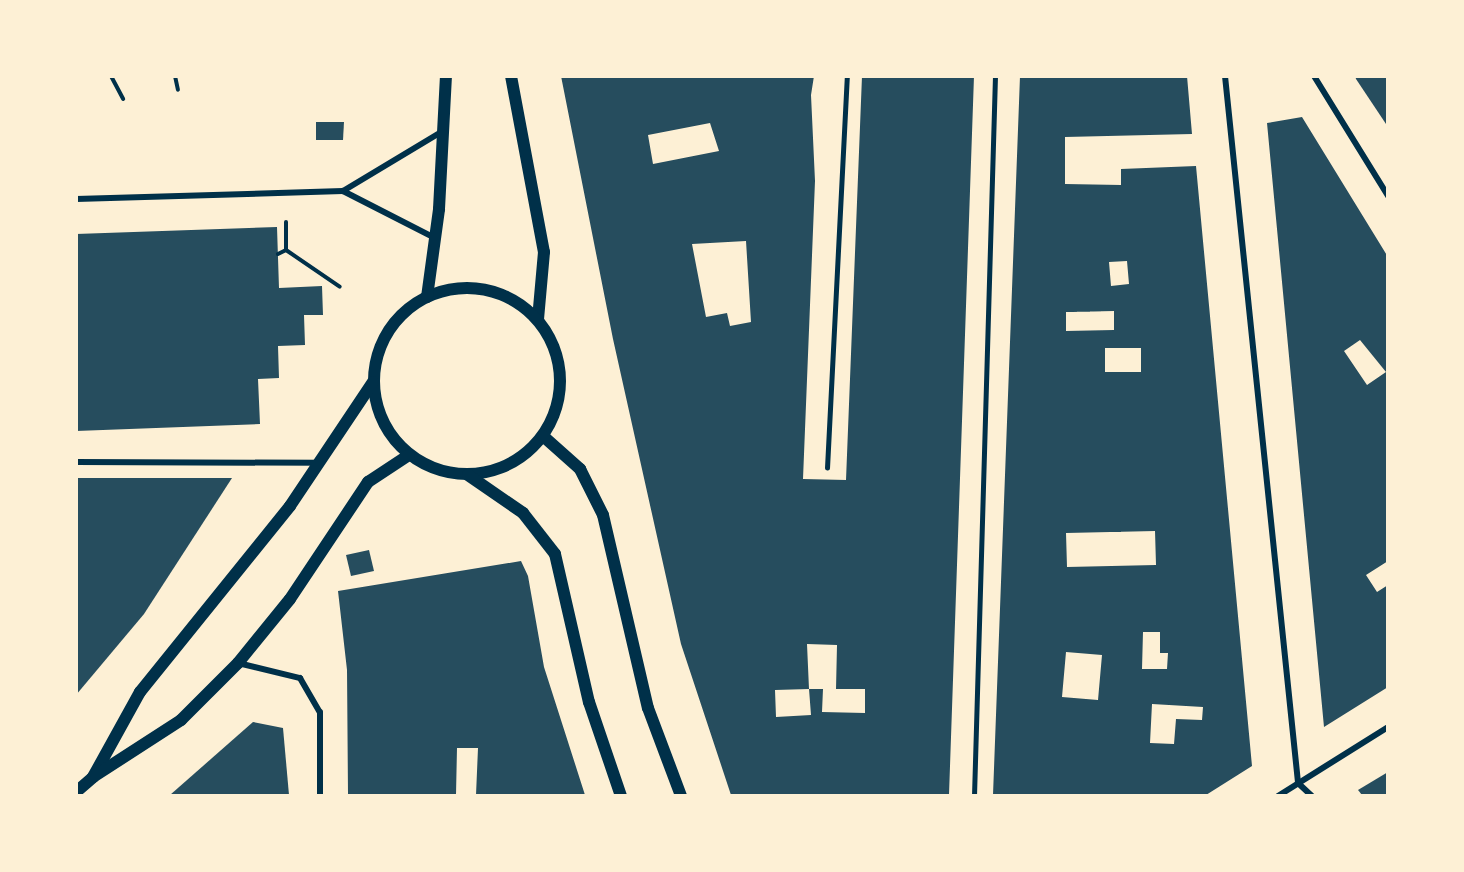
<!DOCTYPE html>
<style>
body{margin:0}
#map{position:relative;width:1464px;height:872px;overflow:hidden;background:#fdf0d5;font-family:"Alegreya Sans",sans-serif}
div>[style]{position:absolute}
.building>*{inset:0;background:#264d5e}
.path>*{height:4px;margin:-2px;padding:0 2px;transform-origin:2px;border-radius:2px;background:#003049}
.service>*{height:4.5px;margin:-2.25px;padding:0 2.25px;transform-origin:2.25px;border-radius:2.25px;background:#003049}
.minor>*{height:6px;margin:-3px;padding:0 3px;transform-origin:3px;border-radius:3px;background:#003049}
.secondary>*{height:12px;margin:-6px;padding:0 6px;transform-origin:6px;border-radius:6px;background:#003049}
.secondary>.ring{margin:-6px;padding:0;box-sizing:content-box;background:none;border:12px solid #003049;border-radius:50%}
span{translate:-50% -50%;white-space:nowrap;text-align:center;line-height:1.15;-webkit-text-stroke:4.5px #fdf0d5;paint-order:stroke}
.frame{position:absolute;inset:0;border:78px solid #fdf0d5;pointer-events:none}
</style>
<div id="map">
<div class="building">
<div style="clip-path:polygon(evenodd,561px 76px,814px 76px,811px 95px,815px 181px,803px 479px,846px 480px,862px 76px,974px 76px,949px 795px,731px 795px,681px 644px,613px 339px,561px 76px,710px 123px,719px 151px,653px 164px,648px 135px,710px 123px,561px 76px,746px 241px,751px 322px,730px 326px,727px 313px,706px 317px,692px 244px,746px 241px,561px 76px,807px 644px,837px 645px,836px 689px,865px 689px,865px 713px,822px 712px,823px 689px,809px 689px,811px 715px,776px 717px,775px 690px,809px 689px,807px 644px)"></div>
<div style="clip-path:polygon(evenodd,1020px 76px,1187px 76px,1192px 134px,1065px 137px,1065px 184px,1121px 185px,1121px 169px,1196px 166px,1252px 766px,1206px 795px,993px 795px,1020px 76px,1127px 261px,1129px 284px,1111px 286px,1109px 262px,1127px 261px,1020px 76px,1114px 311px,1114px 330px,1066px 331px,1066px 312px,1114px 311px,1020px 76px,1105px 348px,1141px 348px,1141px 372px,1105px 372px,1105px 348px,1020px 76px,1155px 531px,1156px 565px,1067px 567px,1066px 533px,1155px 531px,1020px 76px,1143px 632px,1160px 632px,1160px 653px,1168px 653px,1167px 669px,1142px 669px,1143px 632px,1020px 76px,1066px 652px,1102px 655px,1098px 700px,1062px 697px,1066px 652px,1020px 76px,1152px 704px,1203px 707px,1202px 720px,1176px 719px,1174px 744px,1150px 743px,1152px 704px)"></div>
<div style="clip-path:polygon(1355px 76px,1388px 76px,1388px 127px,1356px 79px)"></div>
<div style="clip-path:polygon(evenodd,1302px 117px,1388px 257px,1388px 561px,1366px 575px,1377px 592px,1388px 585px,1388px 687px,1324px 727px,1267px 123px,1302px 117px,1360px 340px,1386px 372px,1367px 385px,1344px 351px,1360px 340px)"></div>
<div style="clip-path:polygon(316px 122px,344px 122px,343px 140px,316px 140px)"></div>
<div style="clip-path:polygon(277px 227px,279px 288px,322px 286px,323px 315px,304px 315px,305px 345px,278px 346px,279px 378px,258px 379px,260px 424px,76px 431px,76px 234px)"></div>
<div style="clip-path:polygon(76px 478px,232px 478px,144px 614px,76px 695px)"></div>
<div style="clip-path:polygon(369px 550px,374px 571px,351px 576px,346px 555px)"></div>
<div style="clip-path:polygon(521px 561px,528px 576px,544px 667px,585px 795px,476px 795px,478px 748px,457px 748px,456px 795px,348px 795px,347px 670px,338px 591px)"></div>
<div style="clip-path:polygon(253px 722px,283px 728px,289px 795px,170px 795px)"></div>
<div style="clip-path:polygon(1388px 772px,1388px 795px,1362px 795px,1358px 790px)"></div>
</div>
<div class="path">
<div style="left:111px;top:76px;width:26px;rotate:62deg"></div>
<div style="left:175px;top:76px;width:14px;rotate:78deg"></div>
<div style="left:286px;top:250px;width:65px;rotate:34.4deg"></div>
<div style="left:278px;top:254px;width:9px;rotate:-27deg"></div>
<div style="left:286px;top:250px;width:28px;rotate:-90deg"></div>
</div>
<div class="service">
<div style="left:827px;top:468px;width:393px;rotate:-87.1deg"></div>
<div style="left:974px;top:796px;width:720px;rotate:-88.33deg"></div>
</div>
<div class="minor">
<div style="left:1225px;top:76px;width:711px;rotate:84.1deg"></div>
<div style="left:1314px;top:76px;width:141px;rotate:58.3deg"></div>
<div style="left:343px;top:191px;width:117px;rotate:-31deg"></div>
<div style="left:76px;top:199px;width:267px;rotate:-1.7deg"></div>
<div style="left:343px;top:191px;width:103px;rotate:27.1deg"></div>
<div style="left:76px;top:462px;width:244px;rotate:0.2deg"></div>
<div style="left:238px;top:663px;width:64px;rotate:13.6deg"></div>
<div style="left:300px;top:678px;width:39px;rotate:60deg"></div>
<div style="left:320px;top:712px;width:84px;rotate:90deg"></div>
<div style="left:1298px;top:783px;width:19px;rotate:43deg"></div>
<div style="left:1278px;top:796px;width:130px;rotate:-32.1deg"></div>
</div>
<div class="secondary">
<div style="left:511px;top:76px;width:179px;rotate:79.4deg"></div>
<div style="left:544px;top:252px;width:67px;rotate:95.1deg"></div>
<div class="ring" style="left:374px;top:288px;width:174px;height:174px"></div>
<div style="left:427px;top:297px;width:89px;rotate:-82.2deg"></div>
<div style="left:439px;top:209px;width:133px;rotate:-87deg"></div>
<div style="left:543px;top:436px;width:50px;rotate:41.7deg"></div>
<div style="left:580px;top:469px;width:51px;rotate:63.4deg"></div>
<div style="left:603px;top:515px;width:198px;rotate:76.9deg"></div>
<div style="left:648px;top:708px;width:94px;rotate:69.4deg"></div>
<div style="left:468px;top:475px;width:67px;rotate:34.6deg"></div>
<div style="left:523px;top:513px;width:52px;rotate:52deg"></div>
<div style="left:555px;top:554px;width:152px;rotate:77.1deg"></div>
<div style="left:589px;top:702px;width:99px;rotate:71.2deg"></div>
<div style="left:93px;top:777px;width:97px;rotate:-61.1deg"></div>
<div style="left:140px;top:692px;width:239px;rotate:-51.1deg"></div>
<div style="left:290px;top:506px;width:149px;rotate:-56.2deg"></div>
<div style="left:76px;top:792px;width:23px;rotate:-41deg"></div>
<div style="left:93px;top:777px;width:105px;rotate:-32.9deg"></div>
<div style="left:181px;top:720px;width:81px;rotate:-45deg"></div>
<div style="left:238px;top:663px;width:82px;rotate:-50.9deg"></div>
<div style="left:290px;top:599px;width:141px;rotate:-56.3deg"></div>
<div style="left:368px;top:482px;width:49px;rotate:-33.4deg"></div>
</div>
<div class="frame"></div>
</div>
